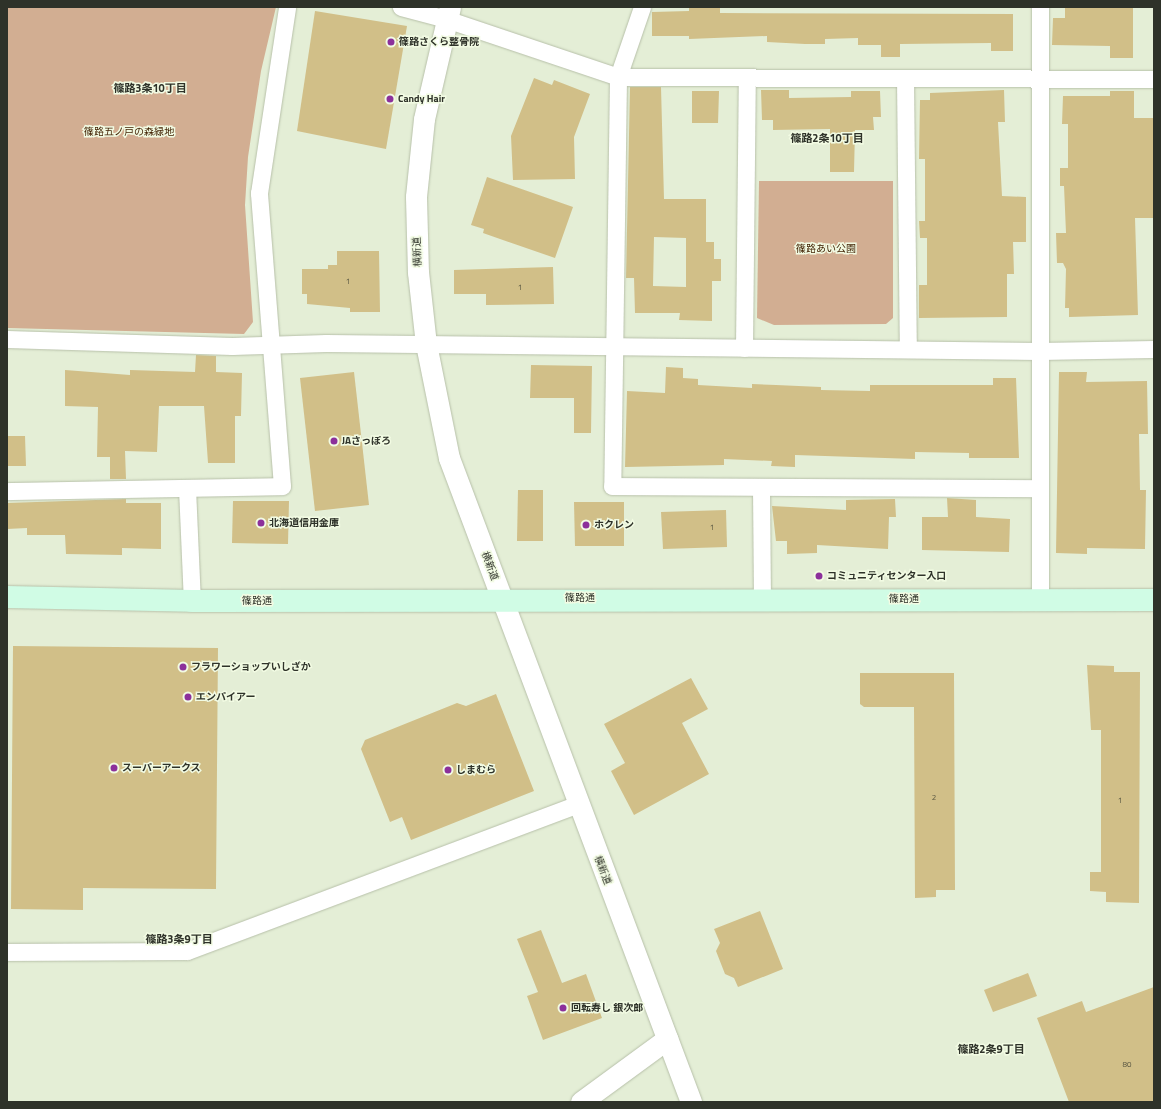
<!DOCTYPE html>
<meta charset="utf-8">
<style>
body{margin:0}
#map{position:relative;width:1161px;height:1109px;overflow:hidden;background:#e4eed6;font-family:"Titillium Web","Noto Sans JP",sans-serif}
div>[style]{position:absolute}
.green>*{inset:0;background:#d2ae92}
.building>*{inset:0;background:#d1bf88}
.roads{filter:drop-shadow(0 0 1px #b7c0a9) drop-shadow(0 0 1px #b7c0a9)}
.minor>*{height:17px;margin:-8.5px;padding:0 8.5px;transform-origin:8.5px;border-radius:8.5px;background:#fff}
.tertiary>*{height:21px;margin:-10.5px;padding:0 10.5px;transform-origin:10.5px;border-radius:10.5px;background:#fff}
.secondary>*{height:22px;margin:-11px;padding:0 11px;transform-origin:11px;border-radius:11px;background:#d0fce5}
.dots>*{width:11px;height:11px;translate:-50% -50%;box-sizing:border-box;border:2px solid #f2fbe3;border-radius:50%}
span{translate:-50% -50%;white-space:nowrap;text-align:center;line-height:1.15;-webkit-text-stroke:3px #f2fbe3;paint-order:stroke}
.number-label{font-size:8px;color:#575541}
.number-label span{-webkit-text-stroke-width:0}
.poi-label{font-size:10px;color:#2e3229;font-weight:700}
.left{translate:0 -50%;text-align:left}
.park-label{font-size:10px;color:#422304}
.street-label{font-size:10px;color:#2e3229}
.neighbourhood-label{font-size:11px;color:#2e3229;font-weight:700}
.frame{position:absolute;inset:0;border:8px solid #2e3229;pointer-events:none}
</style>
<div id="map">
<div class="green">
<div style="clip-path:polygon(7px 7px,276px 7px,261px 71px,248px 157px,245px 205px,253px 322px,244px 334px,7px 328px)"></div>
<div style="clip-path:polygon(759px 181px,893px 181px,893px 318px,886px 324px,774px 325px,757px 318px)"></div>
</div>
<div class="building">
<div style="clip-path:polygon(689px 7px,720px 7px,720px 13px,1013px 14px,1013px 51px,991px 51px,991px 43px,900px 44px,900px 57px,881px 57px,881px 45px,858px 45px,858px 38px,825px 39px,825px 44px,805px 44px,767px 42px,767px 36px,689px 39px,689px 36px,652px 36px,652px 12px,689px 11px)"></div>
<div style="clip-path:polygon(1065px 7px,1133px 7px,1133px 58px,1110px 58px,1110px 46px,1052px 45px,1053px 18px,1065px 18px)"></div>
<div style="clip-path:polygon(315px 11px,407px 26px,386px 149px,297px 131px)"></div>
<div style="clip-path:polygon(534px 78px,552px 85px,554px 80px,590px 94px,574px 137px,575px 179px,513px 180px,511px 136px)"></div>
<div style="clip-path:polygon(evenodd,630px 87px,661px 87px,664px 199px,706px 199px,706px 242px,714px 242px,714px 259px,721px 259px,721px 281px,712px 281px,712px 321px,679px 320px,680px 313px,635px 313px,634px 278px,626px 278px,630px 87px,654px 237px,686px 238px,686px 287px,653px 286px,654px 237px)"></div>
<div style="clip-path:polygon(761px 90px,789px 90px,789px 98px,851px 97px,851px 91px,880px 91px,881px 117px,873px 117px,874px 130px,855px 130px,854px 172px,830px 172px,830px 129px,773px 130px,773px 120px,762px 120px)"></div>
<div style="clip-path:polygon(1004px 90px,1005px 122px,998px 122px,1002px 196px,1026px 197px,1026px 242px,1013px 242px,1014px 274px,1007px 274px,1007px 317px,919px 318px,919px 285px,927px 285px,927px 238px,920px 238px,919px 221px,925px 221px,925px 159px,919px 159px,920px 100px,930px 100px,930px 93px)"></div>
<div style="clip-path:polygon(692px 91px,719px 91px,718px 123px,692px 123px)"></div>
<div style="clip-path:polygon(1110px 91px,1134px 91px,1134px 118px,1154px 118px,1154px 218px,1135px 218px,1138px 315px,1069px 317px,1069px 308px,1065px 308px,1066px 269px,1063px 263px,1057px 263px,1056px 233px,1066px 233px,1064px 186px,1060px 186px,1060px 168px,1068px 168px,1068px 124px,1062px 124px,1063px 96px,1110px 96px)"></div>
<div style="clip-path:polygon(487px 177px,573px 207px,555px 258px,483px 233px,484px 229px,471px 225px)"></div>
<div style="clip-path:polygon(337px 251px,379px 251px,380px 312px,350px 312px,350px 308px,307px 304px,307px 294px,302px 294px,302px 269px,328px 269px,328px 265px,337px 265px)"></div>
<div style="clip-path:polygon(553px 267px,554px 304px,486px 305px,486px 294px,454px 294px,454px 270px)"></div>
<div style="clip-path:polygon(196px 355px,216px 356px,216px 372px,242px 373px,241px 416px,235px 416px,235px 463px,208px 463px,204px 406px,159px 406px,157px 452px,125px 451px,126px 479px,110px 479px,110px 457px,97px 457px,98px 407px,65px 406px,65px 370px,130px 375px,130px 370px,195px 372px)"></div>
<div style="clip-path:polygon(531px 365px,592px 366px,591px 433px,574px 433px,574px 398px,530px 398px)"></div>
<div style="clip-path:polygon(666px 367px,683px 368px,683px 378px,698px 379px,698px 385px,752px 388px,752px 384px,776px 385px,821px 387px,821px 390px,870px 391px,870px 385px,993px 385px,993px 378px,1016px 378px,1019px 458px,969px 458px,969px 453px,915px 452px,915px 459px,795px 455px,795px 467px,771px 466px,772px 461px,724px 459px,724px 465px,625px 467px,627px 391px,665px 393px)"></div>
<div style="clip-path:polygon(354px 372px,369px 505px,315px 511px,300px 378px)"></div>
<div style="clip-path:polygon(1059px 372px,1087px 372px,1086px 382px,1147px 381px,1148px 434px,1139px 434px,1140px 490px,1146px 490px,1145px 549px,1087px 548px,1087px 554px,1056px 553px)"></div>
<div style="clip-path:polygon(7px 436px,25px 436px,26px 466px,7px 466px)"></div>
<div style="clip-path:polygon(518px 490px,543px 490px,543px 541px,517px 541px)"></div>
<div style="clip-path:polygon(947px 498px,976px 500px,976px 517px,1010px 519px,1009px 552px,922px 550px,922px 517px,948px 517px)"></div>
<div style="clip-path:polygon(126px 499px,126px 503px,161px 503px,161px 549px,122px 548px,122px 555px,66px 554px,65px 535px,27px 535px,27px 528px,7px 529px,7px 503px)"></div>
<div style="clip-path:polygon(895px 499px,896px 517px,889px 517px,888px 549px,817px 545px,817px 553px,787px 554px,787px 541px,776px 541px,772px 506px,846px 510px,846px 500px)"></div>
<div style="clip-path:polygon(233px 501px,289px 501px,288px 544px,232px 543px)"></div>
<div style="clip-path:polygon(574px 502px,624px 502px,624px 546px,575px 546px)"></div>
<div style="clip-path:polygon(726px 510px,727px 547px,663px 549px,661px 512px)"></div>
<div style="clip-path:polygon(13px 646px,218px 648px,216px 889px,83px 888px,83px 910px,11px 909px)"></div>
<div style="clip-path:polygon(1087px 665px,1114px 666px,1114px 672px,1140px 672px,1139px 903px,1106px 902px,1106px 892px,1090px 891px,1090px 872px,1101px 872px,1101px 730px,1091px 730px)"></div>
<div style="clip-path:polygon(860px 673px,954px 673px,955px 890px,936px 890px,936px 897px,915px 898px,914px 707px,864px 707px,860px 704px)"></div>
<div style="clip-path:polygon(691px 678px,708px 709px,682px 723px,709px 774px,634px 815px,611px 771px,625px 763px,604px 724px)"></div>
<div style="clip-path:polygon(496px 694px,534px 791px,411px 840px,402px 817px,390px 822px,361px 749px,365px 740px,457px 703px,466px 706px)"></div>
<div style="clip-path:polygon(760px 911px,783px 969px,738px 987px,734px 978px,725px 974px,716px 951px,720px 943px,714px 929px)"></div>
<div style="clip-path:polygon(541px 930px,562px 983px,586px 974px,602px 1018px,543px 1040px,527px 996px,538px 992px,517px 939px)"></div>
<div style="clip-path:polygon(1028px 973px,1037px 996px,993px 1012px,984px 990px)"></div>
<div style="clip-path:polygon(1154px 987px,1154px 1102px,1069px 1102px,1037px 1018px,1082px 1001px,1086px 1012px)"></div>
</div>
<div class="roads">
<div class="minor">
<div style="left:401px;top:7px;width:47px;rotate:14.9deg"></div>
<div style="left:446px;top:19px;width:182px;rotate:18.6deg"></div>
<div style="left:618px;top:77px;width:536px;rotate:0.21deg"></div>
<div style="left:642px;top:7px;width:74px;rotate:108.9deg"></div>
<div style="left:618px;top:77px;width:409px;rotate:90.8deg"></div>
<div style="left:612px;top:486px;width:428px;rotate:0.3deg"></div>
<div style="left:1040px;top:7px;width:594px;rotate:90deg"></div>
<div style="left:905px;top:78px;width:271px;rotate:89.4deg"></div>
<div style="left:7px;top:339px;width:225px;rotate:1.8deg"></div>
<div style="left:232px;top:346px;width:94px;rotate:-1.8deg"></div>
<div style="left:326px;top:343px;width:713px;rotate:0.64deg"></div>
<div style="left:1039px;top:351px;width:115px;rotate:-1deg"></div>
<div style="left:744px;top:348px;width:270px;rotate:-89.4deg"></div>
<div style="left:761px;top:487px;width:111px;rotate:89.5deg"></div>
<div style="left:187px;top:488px;width:113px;rotate:87.5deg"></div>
<div style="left:7px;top:491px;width:275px;rotate:-1deg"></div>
<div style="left:282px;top:486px;width:294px;rotate:-94.5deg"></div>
<div style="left:259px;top:193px;width:188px;rotate:-81.4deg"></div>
<div style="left:7px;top:952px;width:180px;rotate:-0.3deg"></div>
<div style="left:187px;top:951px;width:418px;rotate:-20.6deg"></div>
</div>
<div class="tertiary">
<div style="left:450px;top:7px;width:115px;rotate:103.1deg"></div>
<div style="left:424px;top:119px;width:78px;rotate:95.9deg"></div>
<div style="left:416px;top:197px;width:75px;rotate:88.5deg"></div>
<div style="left:418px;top:272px;width:72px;rotate:83.7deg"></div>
<div style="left:426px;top:344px;width:116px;rotate:78.6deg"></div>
<div style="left:449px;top:458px;width:688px;rotate:69.4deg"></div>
<div style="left:581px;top:1102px;width:107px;rotate:-36.2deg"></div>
</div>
<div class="secondary">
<div style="left:7px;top:597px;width:185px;rotate:1.2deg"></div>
<div style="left:192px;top:601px;width:962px;rotate:-0.06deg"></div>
</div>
</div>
<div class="dots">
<div style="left:391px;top:42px;background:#8c309b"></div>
<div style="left:390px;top:99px;background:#8c309b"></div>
<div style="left:334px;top:441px;background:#8c309b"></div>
<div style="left:261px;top:523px;background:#8c309b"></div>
<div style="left:586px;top:525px;background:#8c309b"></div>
<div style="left:819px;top:576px;background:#8c309b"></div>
<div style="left:183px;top:667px;background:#8c309b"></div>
<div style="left:188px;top:697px;background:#8c309b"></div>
<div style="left:114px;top:768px;background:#8c309b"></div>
<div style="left:448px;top:770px;background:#8c309b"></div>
<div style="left:563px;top:1008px;background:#8c309b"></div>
</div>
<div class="number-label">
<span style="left:348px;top:282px">1</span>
<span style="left:520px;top:288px">1</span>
<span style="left:712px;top:528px">1</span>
<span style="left:934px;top:798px">2</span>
<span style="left:1120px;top:801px">1</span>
<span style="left:1127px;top:1065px">80</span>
</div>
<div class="poi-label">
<span class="left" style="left:399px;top:42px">篠路さくら整骨院</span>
<span class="left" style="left:398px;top:99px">Candy Hair</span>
<span class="left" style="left:342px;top:441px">JAさっぽろ</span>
<span class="left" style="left:269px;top:523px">北海道信用金庫</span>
<span class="left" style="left:594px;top:525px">ホクレン</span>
<span class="left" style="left:827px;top:576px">コミュニティセンター入口</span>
<span class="left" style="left:191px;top:667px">フラワーショップいしざか</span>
<span class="left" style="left:196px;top:697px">エンパイアー</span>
<span class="left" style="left:122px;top:768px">スーパーアークス</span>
<span class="left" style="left:456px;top:770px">しまむら</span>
<span class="left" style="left:571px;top:1008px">回転寿し 銀次郎</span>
</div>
<div class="park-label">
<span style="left:129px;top:132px">篠路五ノ戸の森緑地</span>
<span style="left:826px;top:249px">篠路あい公園</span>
</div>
<div class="street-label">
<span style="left:417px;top:252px;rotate:-92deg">横新道</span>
<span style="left:490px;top:566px;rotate:70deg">横新道</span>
<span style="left:580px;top:598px">篠路通</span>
<span style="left:904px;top:599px">篠路通</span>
<span style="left:257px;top:601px">篠路通</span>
<span style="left:603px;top:870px;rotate:69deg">横新道</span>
</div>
<div class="neighbourhood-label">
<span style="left:150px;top:88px">篠路3条10丁目</span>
<span style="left:827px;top:138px">篠路2条10丁目</span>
<span style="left:179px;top:939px">篠路3条9丁目</span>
<span style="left:991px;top:1049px">篠路2条9丁目</span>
</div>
<div class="frame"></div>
</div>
